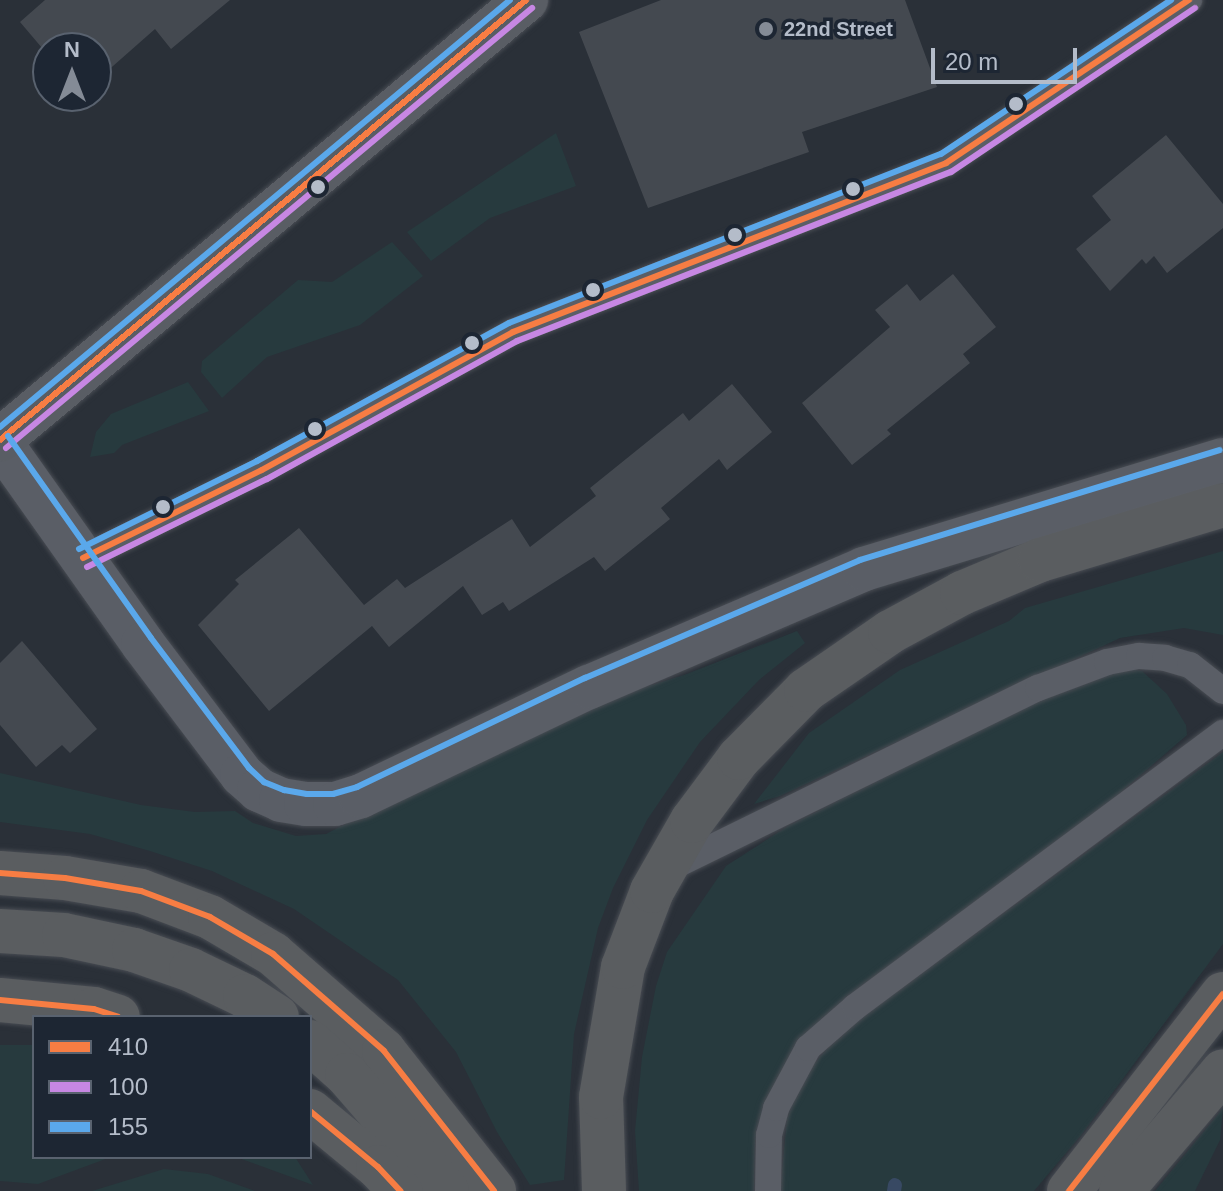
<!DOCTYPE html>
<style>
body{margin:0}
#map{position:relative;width:1223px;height:1191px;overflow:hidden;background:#2a3038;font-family:Helvetica,sans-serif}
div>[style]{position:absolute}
.green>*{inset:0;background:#273a3e}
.stream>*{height:14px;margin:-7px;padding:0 7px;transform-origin:7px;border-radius:7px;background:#384963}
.building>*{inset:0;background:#444950}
.roads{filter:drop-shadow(0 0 2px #484c53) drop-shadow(0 0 2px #484c53)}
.lane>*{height:26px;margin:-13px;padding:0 13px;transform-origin:13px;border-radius:13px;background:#5a5e66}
.street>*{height:44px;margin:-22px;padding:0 22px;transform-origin:22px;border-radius:22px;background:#5a5e66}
.secondary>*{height:44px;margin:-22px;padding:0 22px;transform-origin:22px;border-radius:22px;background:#595d64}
.highway>*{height:44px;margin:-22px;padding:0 22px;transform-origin:22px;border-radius:22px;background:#5a5d60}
.bus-1>*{height:6px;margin:-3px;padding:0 3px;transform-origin:3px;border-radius:3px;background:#f77d43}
.bus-2>*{height:6px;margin:-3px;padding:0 3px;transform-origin:3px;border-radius:3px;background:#c787e3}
.bus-3>*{height:6px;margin:-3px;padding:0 3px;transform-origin:3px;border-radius:3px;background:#5aa8eb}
.dots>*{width:22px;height:22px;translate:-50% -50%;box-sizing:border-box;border:4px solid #1d2633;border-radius:50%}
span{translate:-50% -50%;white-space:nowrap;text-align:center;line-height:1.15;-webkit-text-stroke:7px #1d2633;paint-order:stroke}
.poi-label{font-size:20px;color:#b4bcc9;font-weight:700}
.left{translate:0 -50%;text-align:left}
.legend{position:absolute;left:32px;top:1015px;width:280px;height:144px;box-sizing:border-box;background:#1d2633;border:2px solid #59626f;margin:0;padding:10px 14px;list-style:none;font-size:24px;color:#b4bcc9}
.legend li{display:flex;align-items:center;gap:16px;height:40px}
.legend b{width:40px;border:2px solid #59626f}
.north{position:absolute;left:32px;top:32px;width:80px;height:80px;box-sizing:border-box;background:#1d2633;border:2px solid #59626f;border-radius:50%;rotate:0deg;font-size:22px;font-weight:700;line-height:32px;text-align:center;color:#b4bcc9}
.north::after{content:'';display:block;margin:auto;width:28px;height:36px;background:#848b96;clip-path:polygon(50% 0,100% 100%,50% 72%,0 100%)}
.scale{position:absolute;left:931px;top:48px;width:146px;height:36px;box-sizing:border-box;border:4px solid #b4bcc9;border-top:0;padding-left:10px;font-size:24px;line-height:28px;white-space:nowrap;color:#b4bcc9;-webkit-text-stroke:6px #1d2633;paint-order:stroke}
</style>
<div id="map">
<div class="green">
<div style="clip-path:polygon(556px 133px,576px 186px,490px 218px,431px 261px,407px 232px)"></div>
<div style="clip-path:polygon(392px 242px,423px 276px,360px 325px,267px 357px,222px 398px,201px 372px,202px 361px,298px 280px,332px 282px)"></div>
<div style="clip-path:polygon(188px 382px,209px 411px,122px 445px,114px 453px,90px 457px,96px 432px,111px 414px)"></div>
<div style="clip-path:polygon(1223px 551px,1223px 635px,1184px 628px,1120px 638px,780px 796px,754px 804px,809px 733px,900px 670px,1009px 621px,1025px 608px)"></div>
<div style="clip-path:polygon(797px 631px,805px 643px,759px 680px,700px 742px,647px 820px,613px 888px,598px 928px,574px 1034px,564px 1180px,530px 1185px,497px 1132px,456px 1052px,398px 980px,294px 909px,212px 871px,150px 851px,90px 834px,0 822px,0 773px,141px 805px,195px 812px,235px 811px,253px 823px,296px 836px,326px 834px,454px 768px,613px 697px,684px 675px)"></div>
<div style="clip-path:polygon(1124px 668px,1142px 671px,1167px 694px,1186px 725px,1187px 735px,1071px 835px,910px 952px,765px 1104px,755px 1143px,754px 1191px,639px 1191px,635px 1131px,642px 1057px,656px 986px,667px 952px,726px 866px,788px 826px,1080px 680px)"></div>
<div style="clip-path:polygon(1223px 752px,1223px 944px,1082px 1134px,1034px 1191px,780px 1191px,787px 1119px,800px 1082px,823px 1053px,863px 1017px)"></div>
<div style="clip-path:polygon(0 1045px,34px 1045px,34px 1157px,111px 1157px,38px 1184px,0 1181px)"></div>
<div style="clip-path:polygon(1223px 1108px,1220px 1140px,1195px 1191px,1155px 1191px)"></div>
<div style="clip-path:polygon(236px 1157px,295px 1157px,313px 1185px)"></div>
<div style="clip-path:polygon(164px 1169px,208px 1174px,255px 1191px,92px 1191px)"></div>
</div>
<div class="stream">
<div style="left:894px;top:1191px;width:6px;rotate:-81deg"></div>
</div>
<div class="building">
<div style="clip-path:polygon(45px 0,230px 0,171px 49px,155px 29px,96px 81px,96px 48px,48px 48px,48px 55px,20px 22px)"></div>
<div style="clip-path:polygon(661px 0,905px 0,937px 87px,802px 132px,809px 152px,648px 208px,579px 32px)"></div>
<div style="clip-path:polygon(1166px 135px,1223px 204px,1223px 228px,1167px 273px,1154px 256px,1146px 264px,1142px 259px,1110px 291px,1076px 249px,1111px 220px,1092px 196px)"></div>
<div style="clip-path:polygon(953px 274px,996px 327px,963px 354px,970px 363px,887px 430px,891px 434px,852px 465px,802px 403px,890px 327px,875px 310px,907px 284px,920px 301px)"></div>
<div style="clip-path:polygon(732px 384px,772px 432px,727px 470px,719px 459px,661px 508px,670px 519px,605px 571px,594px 557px,509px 611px,503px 602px,482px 615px,463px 586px,389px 647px,372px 626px,269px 711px,198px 625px,239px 584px,235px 580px,299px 528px,364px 605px,397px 579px,405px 588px,512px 519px,530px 547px,596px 496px,590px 488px,683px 413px,689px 421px)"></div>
<div style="clip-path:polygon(22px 641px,97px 729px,70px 753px,62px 745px,36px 767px,0 725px,0 663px)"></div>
</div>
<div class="roads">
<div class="lane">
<div style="left:83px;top:558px;width:199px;rotate:-26.2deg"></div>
<div style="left:262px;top:470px;width:286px;rotate:-28.8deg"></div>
<div style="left:513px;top:332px;width:465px;rotate:-21.3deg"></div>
<div style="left:946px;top:163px;width:293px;rotate:-33.9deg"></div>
<div style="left:668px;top:869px;width:412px;rotate:-26.1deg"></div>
<div style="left:1038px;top:688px;width:74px;rotate:-20.6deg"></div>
<div style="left:1107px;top:662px;width:33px;rotate:-11deg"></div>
<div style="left:1139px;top:656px;width:26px;rotate:4deg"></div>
<div style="left:1165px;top:658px;width:26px;rotate:16deg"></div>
<div style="left:1190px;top:665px;width:42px;rotate:38.2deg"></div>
<div style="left:768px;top:1191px;width:56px;rotate:-89deg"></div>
<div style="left:769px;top:1135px;width:28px;rotate:-75deg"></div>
<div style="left:776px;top:1108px;width:68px;rotate:-61.9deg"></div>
<div style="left:808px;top:1048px;width:62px;rotate:-41.1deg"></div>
<div style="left:855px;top:1007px;width:459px;rotate:-36.7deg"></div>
</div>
<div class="street">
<div style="left:0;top:442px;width:247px;rotate:54.7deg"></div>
<div style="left:143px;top:644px;width:164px;rotate:52.9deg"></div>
<div style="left:242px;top:775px;width:23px;rotate:41deg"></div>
<div style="left:259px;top:790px;width:24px;rotate:24deg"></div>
<div style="left:281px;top:800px;width:25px;rotate:9deg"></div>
<div style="left:306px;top:804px;width:29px"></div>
<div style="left:335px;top:804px;width:27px;rotate:-17deg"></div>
<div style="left:361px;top:796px;width:253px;rotate:-25.6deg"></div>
<div style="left:589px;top:687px;width:299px;rotate:-23.2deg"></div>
<div style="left:864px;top:569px;width:375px;rotate:-16.9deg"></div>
</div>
<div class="secondary">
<div style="left:0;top:440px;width:686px;rotate:-39.91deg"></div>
</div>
<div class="highway">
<div style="left:0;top:873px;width:65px;rotate:4.4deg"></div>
<div style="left:65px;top:878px;width:77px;rotate:9.7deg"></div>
<div style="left:141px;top:891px;width:74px;rotate:20.6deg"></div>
<div style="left:210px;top:917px;width:73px;rotate:30.4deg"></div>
<div style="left:273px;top:954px;width:147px;rotate:41.1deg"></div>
<div style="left:384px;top:1051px;width:178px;rotate:51.8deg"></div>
<div style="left:0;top:931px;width:64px;rotate:3.6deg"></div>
<div style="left:64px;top:935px;width:72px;rotate:12.1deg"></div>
<div style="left:134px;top:950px;width:60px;rotate:19.3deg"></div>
<div style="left:191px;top:970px;width:60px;rotate:25.7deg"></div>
<div style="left:245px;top:996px;width:38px;rotate:33deg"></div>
<div style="left:0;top:1000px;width:94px;rotate:5.5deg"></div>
<div style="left:94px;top:1009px;width:25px;rotate:18deg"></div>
<div style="left:310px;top:1042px;width:50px;rotate:41.7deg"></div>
<div style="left:347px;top:1075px;width:153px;rotate:49.2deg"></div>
<div style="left:310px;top:1111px;width:88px;rotate:39.5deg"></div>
<div style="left:378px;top:1167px;width:33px;rotate:47deg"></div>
<div style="left:604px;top:1191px;width:94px;rotate:-91.8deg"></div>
<div style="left:601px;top:1097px;width:132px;rotate:-80.4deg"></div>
<div style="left:623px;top:967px;width:81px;rotate:-69.1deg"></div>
<div style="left:652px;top:891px;width:81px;rotate:-60.3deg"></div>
<div style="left:692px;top:821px;width:79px;rotate:-53.3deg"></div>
<div style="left:739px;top:758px;width:95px;rotate:-45.4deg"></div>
<div style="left:806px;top:690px;width:102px;rotate:-34.6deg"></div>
<div style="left:890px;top:632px;width:82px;rotate:-28.4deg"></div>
<div style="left:962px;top:593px;width:85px;rotate:-22.9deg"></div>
<div style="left:1040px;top:560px;width:191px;rotate:-16.7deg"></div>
<div style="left:1069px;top:1191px;width:250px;rotate:-52deg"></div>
<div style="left:1121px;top:1191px;width:157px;rotate:-49.6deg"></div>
</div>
</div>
<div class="bus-1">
<div style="left:0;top:440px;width:686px;rotate:-39.91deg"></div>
<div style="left:83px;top:558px;width:199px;rotate:-26.2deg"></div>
<div style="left:262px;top:470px;width:286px;rotate:-28.8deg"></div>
<div style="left:513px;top:332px;width:465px;rotate:-21.3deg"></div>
<div style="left:946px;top:163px;width:293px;rotate:-33.9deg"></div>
<div style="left:0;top:873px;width:65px;rotate:4.4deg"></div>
<div style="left:65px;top:878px;width:77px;rotate:9.7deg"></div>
<div style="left:141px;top:891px;width:74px;rotate:20.6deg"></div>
<div style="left:210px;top:917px;width:73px;rotate:30.4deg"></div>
<div style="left:273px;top:954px;width:147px;rotate:41.1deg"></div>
<div style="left:384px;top:1051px;width:178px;rotate:51.8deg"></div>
<div style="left:0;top:1000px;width:94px;rotate:5.5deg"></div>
<div style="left:94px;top:1009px;width:25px;rotate:18deg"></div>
<div style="left:310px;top:1111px;width:88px;rotate:39.5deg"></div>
<div style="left:378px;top:1167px;width:33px;rotate:47deg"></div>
<div style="left:1069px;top:1191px;width:250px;rotate:-52deg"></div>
</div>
<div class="bus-2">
<div style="left:6px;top:448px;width:686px;rotate:-39.91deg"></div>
<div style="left:87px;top:567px;width:200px;rotate:-26.1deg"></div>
<div style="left:267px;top:479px;width:286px;rotate:-28.9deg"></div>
<div style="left:517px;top:341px;width:466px;rotate:-21.3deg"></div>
<div style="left:951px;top:172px;width:294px;rotate:-33.9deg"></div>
</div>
<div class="bus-3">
<div style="left:0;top:427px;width:665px;rotate:-39.94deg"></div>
<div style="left:8px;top:436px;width:247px;rotate:54.7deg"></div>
<div style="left:151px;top:638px;width:163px;rotate:53deg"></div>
<div style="left:249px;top:768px;width:21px;rotate:43deg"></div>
<div style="left:264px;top:782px;width:22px;rotate:22deg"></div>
<div style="left:284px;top:790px;width:23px;rotate:10deg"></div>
<div style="left:307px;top:794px;width:26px"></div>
<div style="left:333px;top:794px;width:25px;rotate:-16deg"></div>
<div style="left:357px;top:787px;width:253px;rotate:-25.6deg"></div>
<div style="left:585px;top:678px;width:299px;rotate:-23.2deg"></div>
<div style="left:860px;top:560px;width:376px;rotate:-17deg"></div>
<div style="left:79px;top:549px;width:199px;rotate:-26.3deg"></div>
<div style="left:257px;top:461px;width:287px;rotate:-28.7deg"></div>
<div style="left:509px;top:323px;width:464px;rotate:-21.4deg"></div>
<div style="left:941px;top:154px;width:277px;rotate:-33.8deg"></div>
</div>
<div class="dots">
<div style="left:766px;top:29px;background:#848b96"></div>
<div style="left:1016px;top:104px;background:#b4bcc9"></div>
<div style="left:318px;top:187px;background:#b4bcc9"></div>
<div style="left:853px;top:189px;background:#b4bcc9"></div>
<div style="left:735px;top:235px;background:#b4bcc9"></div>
<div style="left:593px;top:290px;background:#b4bcc9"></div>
<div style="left:472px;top:343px;background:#b4bcc9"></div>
<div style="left:315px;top:429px;background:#b4bcc9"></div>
<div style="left:163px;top:507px;background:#b4bcc9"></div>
</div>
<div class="poi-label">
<span class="left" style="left:784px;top:29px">22nd Street</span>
</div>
<ul class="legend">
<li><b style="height:10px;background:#f77d43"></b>410</li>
<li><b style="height:10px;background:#c787e3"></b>100</li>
<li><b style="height:10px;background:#5aa8eb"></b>155</li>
</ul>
<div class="north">N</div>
<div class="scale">20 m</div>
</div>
